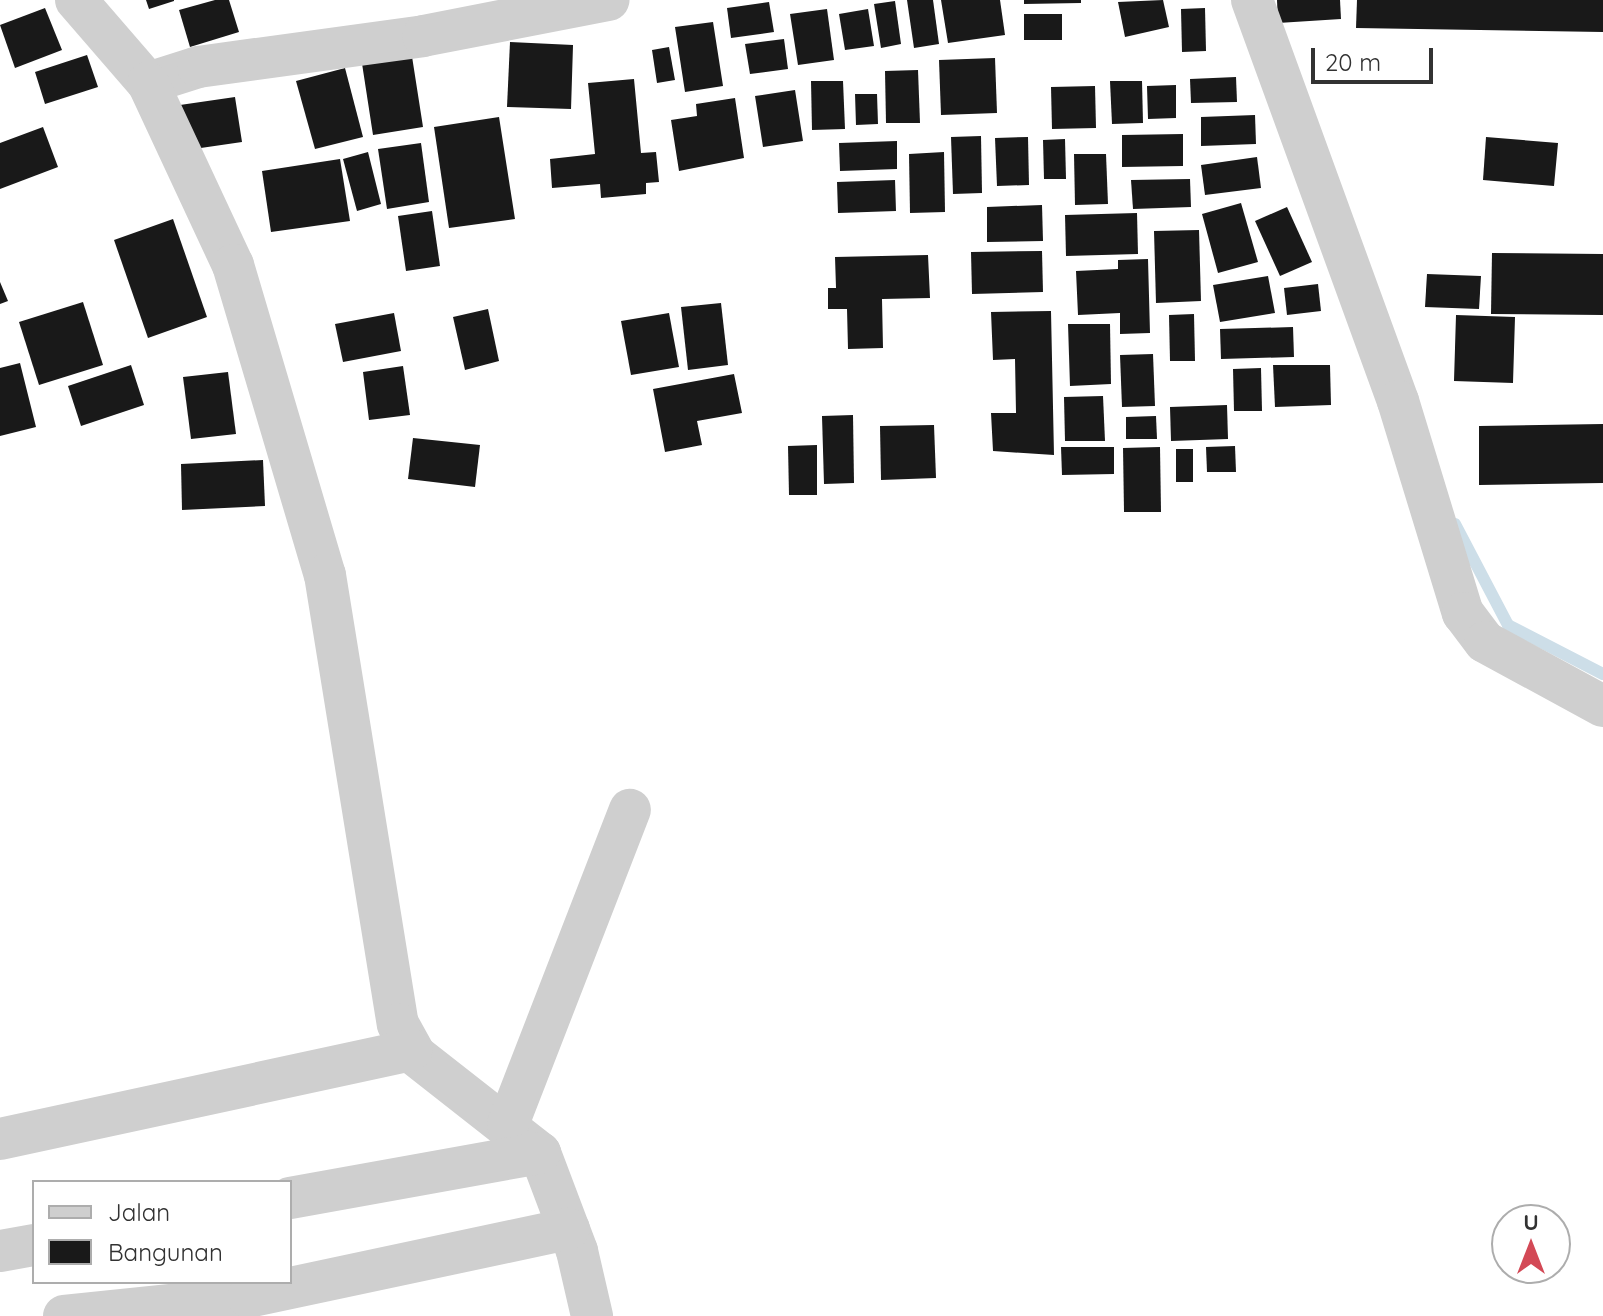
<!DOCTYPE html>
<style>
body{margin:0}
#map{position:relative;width:1603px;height:1316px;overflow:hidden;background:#fff;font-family:Quicksand,sans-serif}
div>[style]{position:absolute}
.stream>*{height:12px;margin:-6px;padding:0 6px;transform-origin:6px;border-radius:6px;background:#cddee8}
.building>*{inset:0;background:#191919}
.minor>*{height:42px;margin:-21px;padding:0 21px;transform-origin:21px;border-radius:21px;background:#cfcfcf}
span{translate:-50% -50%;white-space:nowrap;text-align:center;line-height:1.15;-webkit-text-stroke:8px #fff;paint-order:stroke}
.legend{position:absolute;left:32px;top:1180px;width:260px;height:104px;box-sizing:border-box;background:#fff;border:2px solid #adadad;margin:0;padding:10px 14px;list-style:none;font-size:24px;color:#323232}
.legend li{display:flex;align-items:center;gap:16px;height:40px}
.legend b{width:40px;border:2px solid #adadad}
.north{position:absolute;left:1491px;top:1204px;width:80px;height:80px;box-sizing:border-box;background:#fff;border:2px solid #adadad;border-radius:50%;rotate:0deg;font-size:22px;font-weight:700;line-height:32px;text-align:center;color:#323232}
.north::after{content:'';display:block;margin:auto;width:28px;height:36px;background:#d34956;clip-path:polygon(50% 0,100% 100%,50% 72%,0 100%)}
.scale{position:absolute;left:1311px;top:48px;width:122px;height:36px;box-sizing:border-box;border:4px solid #323232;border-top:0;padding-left:10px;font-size:24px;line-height:28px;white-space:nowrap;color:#323232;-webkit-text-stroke:6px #fff;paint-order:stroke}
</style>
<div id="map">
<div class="stream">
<div style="left:1455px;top:524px;width:114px;rotate:62.3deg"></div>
<div style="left:1508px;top:625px;width:107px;rotate:27.3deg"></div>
</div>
<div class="building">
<div style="clip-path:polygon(146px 0,174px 0,174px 1px,149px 9px)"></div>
<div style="clip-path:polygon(215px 0,229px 0,239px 32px,190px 47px,179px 10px)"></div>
<div style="clip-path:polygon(907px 0,933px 0,939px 44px,914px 48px)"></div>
<div style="clip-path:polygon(941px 0,1000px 0,1005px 35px,948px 43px)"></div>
<div style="clip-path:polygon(1024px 0,1081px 0,1081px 3px,1024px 4px)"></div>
<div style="clip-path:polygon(1163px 0,1169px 27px,1125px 37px,1118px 2px)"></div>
<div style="clip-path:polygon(1277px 0,1340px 0,1341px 19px,1278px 23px)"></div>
<div style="clip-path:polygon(1357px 0,1603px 0,1603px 32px,1356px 28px)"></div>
<div style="clip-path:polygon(895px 1px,901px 44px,881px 48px,874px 4px)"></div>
<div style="clip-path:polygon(769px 2px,774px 32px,731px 38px,727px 8px)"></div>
<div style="clip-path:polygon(45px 8px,62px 50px,15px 68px,0 25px)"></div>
<div style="clip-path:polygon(1205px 8px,1206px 51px,1182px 52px,1181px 9px)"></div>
<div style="clip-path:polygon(827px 9px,834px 60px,798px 65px,790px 14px)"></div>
<div style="clip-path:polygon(868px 9px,874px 46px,845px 50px,839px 14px)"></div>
<div style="clip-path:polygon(1024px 14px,1062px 14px,1062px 40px,1024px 40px)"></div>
<div style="clip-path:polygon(713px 22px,723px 86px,685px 92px,675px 27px)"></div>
<div style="clip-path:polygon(784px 39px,788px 69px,750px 74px,745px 44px)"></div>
<div style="clip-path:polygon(510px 42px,573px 45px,571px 109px,507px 107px)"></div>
<div style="clip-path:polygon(669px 47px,675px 80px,657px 83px,652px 50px)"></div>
<div style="clip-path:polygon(411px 50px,423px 127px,373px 135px,361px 57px)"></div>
<div style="clip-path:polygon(87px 55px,98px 87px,45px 104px,35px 72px)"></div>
<div style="clip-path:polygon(995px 58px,997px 113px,941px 115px,939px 60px)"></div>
<div style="clip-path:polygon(345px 68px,363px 137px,315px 149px,296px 81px)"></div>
<div style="clip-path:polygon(918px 70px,920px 123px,886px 123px,885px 71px)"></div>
<div style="clip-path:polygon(1236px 77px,1237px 102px,1191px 103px,1190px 79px)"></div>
<div style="clip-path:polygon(634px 79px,641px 153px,656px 152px,659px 182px,646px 183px,646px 194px,601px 198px,600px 184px,552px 188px,550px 159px,595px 154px,588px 83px)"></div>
<div style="clip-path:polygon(811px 81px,843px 81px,845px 129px,812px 130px)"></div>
<div style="clip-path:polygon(1110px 81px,1142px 81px,1143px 123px,1112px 124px)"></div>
<div style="clip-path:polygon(1176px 85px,1176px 118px,1148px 119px,1147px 86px)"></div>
<div style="clip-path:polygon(1095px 86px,1096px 128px,1052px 129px,1051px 87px)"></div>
<div style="clip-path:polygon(795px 90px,803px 141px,763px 147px,755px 96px)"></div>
<div style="clip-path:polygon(855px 94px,877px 94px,878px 124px,856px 125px)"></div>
<div style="clip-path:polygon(235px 97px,242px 142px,187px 150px,180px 105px)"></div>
<div style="clip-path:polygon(735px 98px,744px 158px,679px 171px,671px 120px,697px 116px,696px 104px)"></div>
<div style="clip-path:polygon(1255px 115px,1256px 144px,1201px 146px,1201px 117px)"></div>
<div style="clip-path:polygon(499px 117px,515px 219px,449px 228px,434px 127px)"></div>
<div style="clip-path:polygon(43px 127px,58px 167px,0 189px,0 143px)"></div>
<div style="clip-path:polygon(1183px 134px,1183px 166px,1122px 167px,1122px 135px)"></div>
<div style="clip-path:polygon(981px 136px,982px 193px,953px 194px,951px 137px)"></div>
<div style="clip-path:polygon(1028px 137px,1029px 185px,997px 186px,995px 138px)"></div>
<div style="clip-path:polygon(1486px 137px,1558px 143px,1554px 186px,1483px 180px)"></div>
<div style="clip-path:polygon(1065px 139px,1066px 179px,1044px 179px,1043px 140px)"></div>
<div style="clip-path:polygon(897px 141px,897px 169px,840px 171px,839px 143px)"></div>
<div style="clip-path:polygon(421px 143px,429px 202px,387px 209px,378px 149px)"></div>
<div style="clip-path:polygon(368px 152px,381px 204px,357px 211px,343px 159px)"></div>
<div style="clip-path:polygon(944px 152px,945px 212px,910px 213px,909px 154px)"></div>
<div style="clip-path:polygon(1074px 154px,1106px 154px,1108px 204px,1075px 205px)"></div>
<div style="clip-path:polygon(1257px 157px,1261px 188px,1205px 195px,1201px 165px)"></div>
<div style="clip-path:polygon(340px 159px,350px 221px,271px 232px,262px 171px)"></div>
<div style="clip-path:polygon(1190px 179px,1191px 207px,1133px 209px,1131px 180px)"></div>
<div style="clip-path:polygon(895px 180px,896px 211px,838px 213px,837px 182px)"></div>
<div style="clip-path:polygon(1241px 203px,1258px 262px,1218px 273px,1202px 214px)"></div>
<div style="clip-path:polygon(1042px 205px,1043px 241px,987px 242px,987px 207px)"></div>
<div style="clip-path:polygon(1287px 207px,1312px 262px,1280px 276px,1255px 221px)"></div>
<div style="clip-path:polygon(432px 211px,440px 266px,406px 271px,398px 216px)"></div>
<div style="clip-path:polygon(1137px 213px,1138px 254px,1066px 256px,1065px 215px)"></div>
<div style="clip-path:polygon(173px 219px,207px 317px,148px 338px,114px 240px)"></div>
<div style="clip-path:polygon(1199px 230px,1201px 301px,1156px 303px,1154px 231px)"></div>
<div style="clip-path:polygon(1042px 251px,1043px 292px,972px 294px,971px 252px)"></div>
<div style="clip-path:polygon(1492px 253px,1603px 254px,1603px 315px,1491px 314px)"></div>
<div style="clip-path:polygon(928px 255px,930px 298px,882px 299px,883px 348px,848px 349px,847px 309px,828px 309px,828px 288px,836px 288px,835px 257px)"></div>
<div style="clip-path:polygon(1148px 259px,1150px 333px,1120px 334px,1120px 313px,1078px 315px,1076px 271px,1118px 269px,1118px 260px)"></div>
<div style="clip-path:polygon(1427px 274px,1481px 276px,1479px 309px,1425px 307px)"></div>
<div style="clip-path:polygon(1268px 276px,1275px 313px,1220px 322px,1213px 285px)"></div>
<div style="clip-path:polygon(0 282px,8px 301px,0 304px)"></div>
<div style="clip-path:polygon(1318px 284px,1321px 311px,1287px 315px,1284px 288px)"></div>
<div style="clip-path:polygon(83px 302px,103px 365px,39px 385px,19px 322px)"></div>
<div style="clip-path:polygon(721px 303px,728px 365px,688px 370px,681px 307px)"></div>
<div style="clip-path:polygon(488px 309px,499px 361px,465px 370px,453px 317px)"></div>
<div style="clip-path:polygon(1051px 311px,1054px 455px,993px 451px,991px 413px,1016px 413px,1015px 359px,993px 360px,991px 312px)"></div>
<div style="clip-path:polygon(394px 313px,401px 351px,343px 362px,335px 324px)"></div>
<div style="clip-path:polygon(669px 313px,679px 367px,631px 375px,621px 321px)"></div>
<div style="clip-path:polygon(1194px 314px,1195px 361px,1170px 361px,1169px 315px)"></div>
<div style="clip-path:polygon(1456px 315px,1515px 317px,1513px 383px,1454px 381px)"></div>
<div style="clip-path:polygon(1068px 324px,1110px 324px,1111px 384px,1070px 386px)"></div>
<div style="clip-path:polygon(1293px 327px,1294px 357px,1221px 359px,1220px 329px)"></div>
<div style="clip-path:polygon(1153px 354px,1155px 406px,1122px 407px,1120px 355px)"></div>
<div style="clip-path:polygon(20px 363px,36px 427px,0 436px,0 368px)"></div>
<div style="clip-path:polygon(131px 365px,144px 405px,81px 426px,68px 386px)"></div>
<div style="clip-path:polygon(1273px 365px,1330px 365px,1331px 405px,1275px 407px)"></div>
<div style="clip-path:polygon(403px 366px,410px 415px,369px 420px,363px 372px)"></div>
<div style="clip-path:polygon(1261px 368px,1262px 411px,1234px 411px,1233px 369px)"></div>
<div style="clip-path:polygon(228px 372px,236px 434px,191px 439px,183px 377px)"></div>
<div style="clip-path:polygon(734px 374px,742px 413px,697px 421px,702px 445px,665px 452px,653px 389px)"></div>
<div style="clip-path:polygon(1103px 396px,1105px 441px,1065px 441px,1064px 397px)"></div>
<div style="clip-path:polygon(1227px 405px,1228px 439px,1171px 441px,1170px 407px)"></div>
<div style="clip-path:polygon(853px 415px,854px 483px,824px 484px,822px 416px)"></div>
<div style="clip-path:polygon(1156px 416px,1157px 439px,1126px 439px,1126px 417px)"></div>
<div style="clip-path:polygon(1603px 424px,1603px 483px,1479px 485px,1479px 426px)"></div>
<div style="clip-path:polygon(934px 425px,936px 478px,881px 480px,880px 426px)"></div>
<div style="clip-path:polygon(413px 438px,480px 445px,475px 487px,408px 479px)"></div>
<div style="clip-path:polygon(817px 445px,817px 495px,789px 495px,788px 446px)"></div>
<div style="clip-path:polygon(1235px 446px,1236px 472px,1207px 472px,1206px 447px)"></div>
<div style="clip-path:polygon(1061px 447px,1114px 447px,1114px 474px,1062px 475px)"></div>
<div style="clip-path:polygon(1160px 447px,1161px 512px,1124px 512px,1123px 448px)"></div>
<div style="clip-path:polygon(1176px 449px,1193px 449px,1193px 482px,1176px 482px)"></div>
<div style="clip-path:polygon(263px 460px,265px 506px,182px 510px,181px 464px)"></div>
</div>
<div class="minor">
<div style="left:76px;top:0;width:110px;rotate:49.1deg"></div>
<div style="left:148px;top:83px;width:52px;rotate:-17.7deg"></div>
<div style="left:198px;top:67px;width:227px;rotate:-7.8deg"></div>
<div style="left:423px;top:36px;width:189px;rotate:-11deg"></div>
<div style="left:1252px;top:0;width:427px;rotate:70deg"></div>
<div style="left:1398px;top:401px;width:222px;rotate:73deg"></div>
<div style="left:1463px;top:613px;width:36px;rotate:53deg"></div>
<div style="left:1485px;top:642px;width:134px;rotate:28.5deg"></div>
<div style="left:148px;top:83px;width:201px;rotate:65deg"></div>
<div style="left:233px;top:265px;width:323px;rotate:73.5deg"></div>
<div style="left:325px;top:575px;width:455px;rotate:80.8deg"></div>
<div style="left:398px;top:1024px;width:35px;rotate:61deg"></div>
<div style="left:415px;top:1055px;width:159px;rotate:38.1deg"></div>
<div style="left:540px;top:1153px;width:105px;rotate:69.3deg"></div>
<div style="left:577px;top:1251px;width:67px;rotate:77deg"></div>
<div style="left:508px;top:1124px;width:337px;rotate:-68.8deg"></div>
<div style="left:0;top:1139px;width:421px;rotate:-12.2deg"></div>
<div style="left:290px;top:1198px;width:254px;rotate:-10.2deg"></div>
<div style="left:0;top:1251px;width:35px;rotate:-10deg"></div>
<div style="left:64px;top:1316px;width:185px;rotate:-5.9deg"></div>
<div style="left:248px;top:1297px;width:328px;rotate:-12deg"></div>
</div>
<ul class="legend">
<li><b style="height:10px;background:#cfcfcf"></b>Jalan</li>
<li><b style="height:22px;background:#191919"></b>Bangunan</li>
</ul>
<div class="north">U</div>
<div class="scale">20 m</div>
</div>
